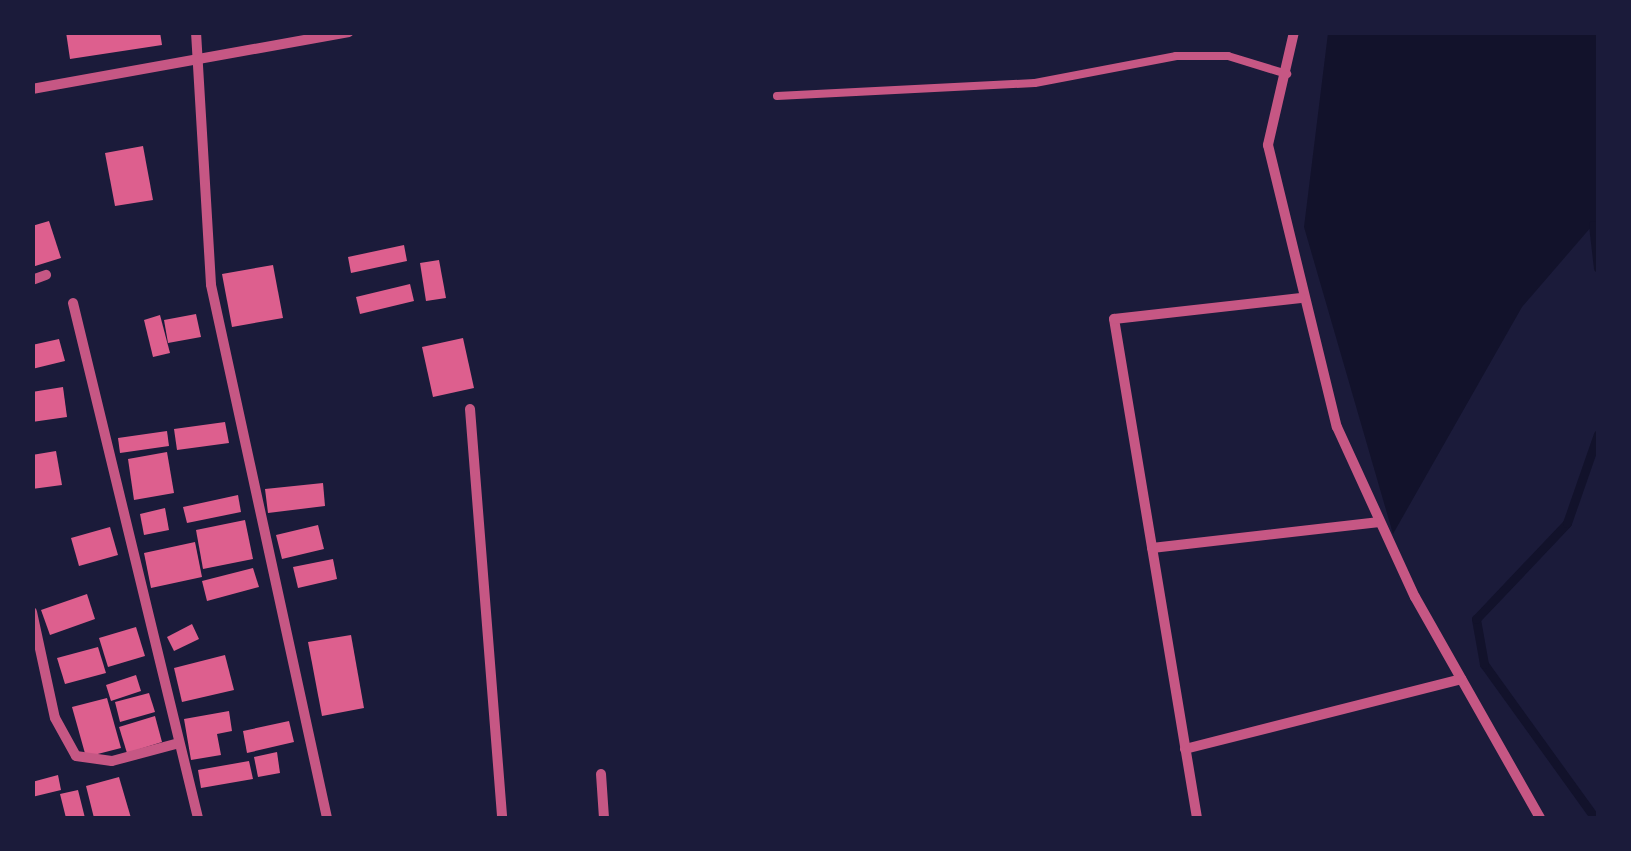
<!DOCTYPE html>
<style>
body{margin:0}
#map{position:relative;width:1631px;height:851px;overflow:hidden;background:#1b1b3a;font-family:Lato,sans-serif}
div>[style]{position:absolute}
.water>*{inset:0;background:#12122b}
.stream>*{height:9px;margin:-4.5px;padding:0 4.5px;transform-origin:4.5px;border-radius:4.5px;background:#12122b}
.building>*{inset:0;background:#dd5f8e}
.service>*{height:8px;margin:-4px;padding:0 4px;transform-origin:4px;border-radius:4px;background:#c65784}
.minor>*{height:10px;margin:-5px;padding:0 5px;transform-origin:5px;border-radius:5px;background:#c65784}
span{translate:-50% -50%;white-space:nowrap;text-align:center;line-height:1.15;-webkit-text-stroke:9px #1b1b3a;paint-order:stroke}
.frame{position:absolute;inset:0;border:35px solid #1b1b3a;pointer-events:none}
</style>
<div id="map">
<div class="water">
<div style="clip-path:polygon(1328px 33px,1598px 33px,1598px 219px,1522px 307px,1393px 534px,1304px 227px)"></div>
</div>
<div class="stream">
<div style="left:1593px;top:225px;width:43px;rotate:83.4deg"></div>
<div style="left:1595px;top:818px;width:190px;rotate:-125.8deg"></div>
<div style="left:1484px;top:664px;width:46px;rotate:-100.1deg"></div>
<div style="left:1476px;top:619px;width:132px;rotate:-46.5deg"></div>
<div style="left:1567px;top:523px;width:94px;rotate:-70.8deg"></div>
</div>
<div class="building">
<div style="clip-path:polygon(66px 32px,160px 32px,162px 45px,70px 59px)"></div>
<div style="clip-path:polygon(143px 146px,153px 200px,115px 206px,105px 153px)"></div>
<div style="clip-path:polygon(49px 221px,61px 258px,32px 267px,32px 226px)"></div>
<div style="clip-path:polygon(404px 245px,407px 261px,351px 273px,348px 257px)"></div>
<div style="clip-path:polygon(439px 260px,446px 298px,426px 301px,420px 263px)"></div>
<div style="clip-path:polygon(273px 265px,283px 318px,232px 327px,222px 274px)"></div>
<div style="clip-path:polygon(410px 284px,414px 301px,360px 314px,356px 297px)"></div>
<div style="clip-path:polygon(196px 314px,201px 337px,168px 343px,164px 320px)"></div>
<div style="clip-path:polygon(160px 315px,170px 353px,153px 357px,144px 320px)"></div>
<div style="clip-path:polygon(463px 338px,474px 388px,433px 397px,422px 347px)"></div>
<div style="clip-path:polygon(59px 339px,65px 361px,32px 369px,32px 345px)"></div>
<div style="clip-path:polygon(63px 387px,67px 417px,32px 422px,32px 392px)"></div>
<div style="clip-path:polygon(225px 422px,229px 443px,177px 450px,174px 429px)"></div>
<div style="clip-path:polygon(167px 431px,169px 446px,120px 453px,118px 438px)"></div>
<div style="clip-path:polygon(56px 451px,62px 485px,32px 489px,32px 455px)"></div>
<div style="clip-path:polygon(167px 452px,174px 493px,134px 500px,128px 459px)"></div>
<div style="clip-path:polygon(323px 483px,325px 506px,268px 513px,265px 489px)"></div>
<div style="clip-path:polygon(238px 495px,241px 512px,187px 523px,183px 507px)"></div>
<div style="clip-path:polygon(165px 508px,169px 530px,144px 535px,140px 514px)"></div>
<div style="clip-path:polygon(245px 520px,253px 559px,203px 569px,196px 530px)"></div>
<div style="clip-path:polygon(318px 525px,324px 549px,282px 559px,276px 535px)"></div>
<div style="clip-path:polygon(110px 527px,118px 555px,79px 566px,71px 538px)"></div>
<div style="clip-path:polygon(195px 542px,202px 577px,151px 588px,144px 553px)"></div>
<div style="clip-path:polygon(333px 559px,337px 579px,298px 588px,293px 567px)"></div>
<div style="clip-path:polygon(253px 568px,259px 587px,207px 601px,202px 581px)"></div>
<div style="clip-path:polygon(87px 594px,95px 619px,50px 635px,41px 610px)"></div>
<div style="clip-path:polygon(192px 624px,199px 639px,174px 651px,167px 637px)"></div>
<div style="clip-path:polygon(136px 627px,145px 656px,108px 667px,99px 638px)"></div>
<div style="clip-path:polygon(351px 635px,364px 708px,322px 716px,308px 642px)"></div>
<div style="clip-path:polygon(98px 647px,106px 673px,65px 684px,57px 658px)"></div>
<div style="clip-path:polygon(225px 655px,234px 690px,182px 702px,174px 668px)"></div>
<div style="clip-path:polygon(136px 675px,141px 691px,111px 701px,106px 685px)"></div>
<div style="clip-path:polygon(149px 693px,155px 712px,120px 722px,115px 702px)"></div>
<div style="clip-path:polygon(107px 698px,121px 748px,86px 757px,72px 707px)"></div>
<div style="clip-path:polygon(229px 711px,232px 731px,217px 734px,221px 755px,191px 760px,184px 719px)"></div>
<div style="clip-path:polygon(155px 716px,162px 742px,127px 753px,119px 727px)"></div>
<div style="clip-path:polygon(289px 721px,294px 742px,247px 753px,243px 731px)"></div>
<div style="clip-path:polygon(277px 752px,280px 773px,258px 777px,254px 757px)"></div>
<div style="clip-path:polygon(249px 761px,253px 779px,201px 788px,198px 770px)"></div>
<div style="clip-path:polygon(58px 775px,61px 790px,32px 797px,32px 782px)"></div>
<div style="clip-path:polygon(119px 777px,131px 818px,94px 818px,86px 786px)"></div>
<div style="clip-path:polygon(78px 790px,85px 818px,66px 818px,60px 794px)"></div>
</div>
<div class="service">
<div style="left:777px;top:96px;width:258px;rotate:-2.9deg"></div>
<div style="left:1035px;top:83px;width:144px;rotate:-10.8deg"></div>
<div style="left:1176px;top:56px;width:52px"></div>
<div style="left:1228px;top:56px;width:62px;rotate:17deg"></div>
</div>
<div class="minor">
<div style="left:196px;top:32px;width:253px;rotate:86.6deg"></div>
<div style="left:211px;top:285px;width:545px;rotate:77.72deg"></div>
<div style="left:1294px;top:32px;width:116px;rotate:103deg"></div>
<div style="left:1268px;top:145px;width:290px;rotate:76.3deg"></div>
<div style="left:1337px;top:427px;width:187px;rotate:65.4deg"></div>
<div style="left:1415px;top:597px;width:254px;rotate:60.5deg"></div>
<div style="left:32px;top:89px;width:322px;rotate:-10.2deg"></div>
<div style="left:32px;top:280px;width:15px;rotate:-20deg"></div>
<div style="left:73px;top:303px;width:530px;rotate:76.36deg"></div>
<div style="left:470px;top:409px;width:410px;rotate:85.5deg"></div>
<div style="left:1152px;top:548px;width:229px;rotate:-6.5deg"></div>
<div style="left:32px;top:612px;width:108px;rotate:77.8deg"></div>
<div style="left:55px;top:718px;width:43px;rotate:61.1deg"></div>
<div style="left:76px;top:756px;width:36px;rotate:8deg"></div>
<div style="left:112px;top:761px;width:69px;rotate:-15deg"></div>
<div style="left:1185px;top:749px;width:285px;rotate:-14.2deg"></div>
<div style="left:601px;top:774px;width:44px;rotate:86.1deg"></div>
<div style="left:1197px;top:818px;width:506px;rotate:-99.44deg"></div>
<div style="left:1114px;top:319px;width:188px;rotate:-6.4deg"></div>
</div>
<div class="frame"></div>
</div>
